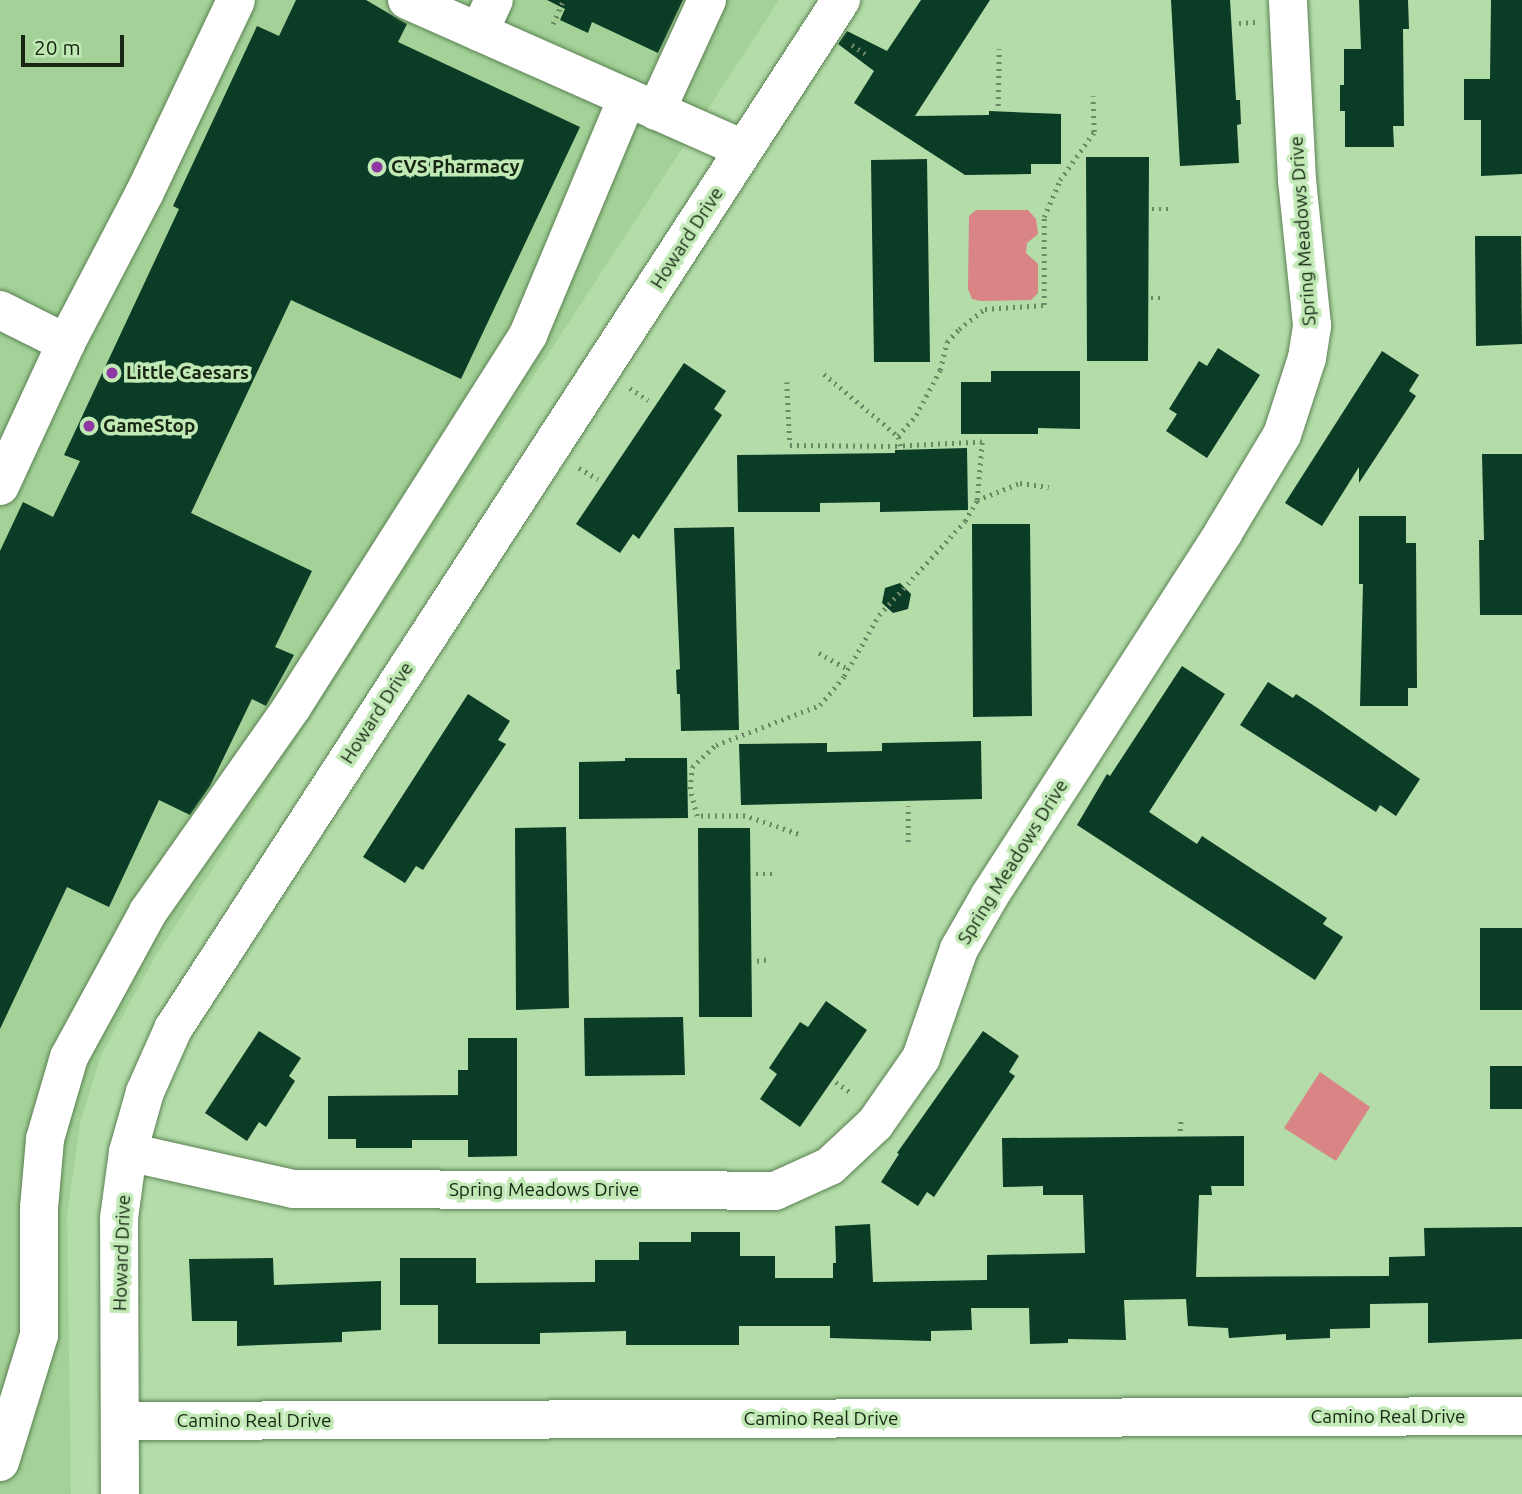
<!DOCTYPE html>
<style>
body{margin:0}
#map{position:relative;width:1522px;height:1494px;overflow:hidden;background:#b3dca9;font-family:Ubuntu,sans-serif}
div>[style]{position:absolute}
.built>*{inset:0;background:#a3d197}
.green>*{inset:0;background:#d98485}
.building>*{inset:0;background:#0a3c26}
.path>*{height:4.5px;margin-top:-2.25px;transform-origin:0;background:repeating-linear-gradient(90deg,#6b8864 0 2px,transparent 0 7px)}
.roads{filter:drop-shadow(0 0 2px #5b8152) drop-shadow(0 0 2px #5b8152)}
.minor>*{height:38px;margin:-19px;padding:0 19px;transform-origin:19px;border-radius:19px;background:#fff}
.dots>*{width:19px;height:19px;translate:-50% -50%;box-sizing:border-box;border:4px solid #c0e9b5;border-radius:50%}
span{translate:-50% -50%;white-space:nowrap;text-align:center;line-height:1.15;-webkit-text-stroke:7px #c0e9b5;paint-order:stroke}
.poi-label{font-size:19px;color:#182714;font-weight:700}
.left{translate:0 -50%;text-align:left}
.street-label{font-size:19px;color:#182714}
.scale{position:absolute;left:21px;top:35px;width:103px;height:32px;box-sizing:border-box;border:4px solid #182714;border-top:0;padding-left:9px;font-size:21px;line-height:24px;white-space:nowrap;color:#182714;-webkit-text-stroke:5px #c0e9b5;paint-order:stroke}
</style>
<div id="map">
<div class="built">
<div style="clip-path:polygon(0 0,779px 0,155px 957px,101px 1055px,80px 1124px,67px 1215px,71px 1494px,0 1494px)"></div>
</div>
<div class="green">
<div style="clip-path:polygon(976px 210px,1028px 210px,1036px 219px,1038px 234px,1027px 243px,1026px 253px,1038px 264px,1038px 293px,1031px 300px,981px 301px,972px 299px,968px 289px,969px 216px)"></div>
<div style="clip-path:polygon(1320px 1072px,1370px 1107px,1336px 1161px,1284px 1128px)"></div>
</div>
<div class="building">
<div style="clip-path:polygon(296px 0,366px 0,407px 24px,398px 42px,580px 127px,461px 379px,291px 300px,191px 513px,312px 571px,275px 647px,294px 655px,266px 706px,252px 699px,210px 786px,190px 815px,159px 800px,109px 907px,67px 887px,0 1029px,0 551px,23px 502px,53px 517px,80px 461px,64px 455px,179px 209px,173px 206px,257px 26px,279px 36px)"></div>
<div style="clip-path:polygon(547px 0,683px 0,658px 53px,592px 22px,588px 33px,560px 20px,565px 9px)"></div>
<div style="clip-path:polygon(921px 0,990px 0,915px 116px,989px 115px,989px 111px,1061px 114px,1061px 164px,1031px 164px,1031px 174px,965px 175px,854px 103px,874px 71px,838px 44px,847px 31px,887px 51px)"></div>
<div style="clip-path:polygon(1171px 0,1230px 0,1236px 100px,1240px 100px,1241px 124px,1237px 125px,1239px 163px,1180px 166px)"></div>
<div style="clip-path:polygon(1359px 0,1408px 0,1409px 29px,1403px 29px,1404px 126px,1393px 126px,1394px 147px,1345px 147px,1345px 111px,1340px 111px,1340px 85px,1344px 85px,1344px 49px,1361px 49px)"></div>
<div style="clip-path:polygon(1491px 0,1522px 0,1522px 174px,1481px 176px,1481px 120px,1464px 120px,1464px 79px,1490px 79px)"></div>
<div style="clip-path:polygon(1086px 157px,1149px 157px,1148px 361px,1087px 361px)"></div>
<div style="clip-path:polygon(927px 159px,930px 362px,874px 362px,871px 160px)"></div>
<div style="clip-path:polygon(1475px 236px,1521px 236px,1522px 344px,1476px 346px)"></div>
<div style="clip-path:polygon(1218px 348px,1260px 375px,1207px 458px,1166px 431px,1177px 414px,1169px 409px,1199px 361px,1207px 366px)"></div>
<div style="clip-path:polygon(1382px 351px,1419px 375px,1409px 391px,1416px 396px,1359px 483px,1359px 467px,1322px 526px,1285px 503px)"></div>
<div style="clip-path:polygon(684px 363px,726px 391px,714px 409px,722px 415px,639px 539px,633px 534px,620px 553px,576px 524px)"></div>
<div style="clip-path:polygon(991px 371px,1080px 371px,1080px 429px,1038px 428px,1038px 434px,961px 434px,961px 382px,991px 382px)"></div>
<div style="clip-path:polygon(967px 448px,968px 510px,880px 512px,880px 502px,820px 503px,820px 512px,738px 512px,737px 455px,895px 453px,895px 450px)"></div>
<div style="clip-path:polygon(1482px 454px,1522px 454px,1522px 615px,1480px 615px,1479px 540px,1484px 540px)"></div>
<div style="clip-path:polygon(1359px 516px,1406px 516px,1406px 543px,1416px 543px,1417px 688px,1408px 688px,1408px 706px,1360px 706px,1363px 584px,1359px 584px)"></div>
<div style="clip-path:polygon(972px 524px,1030px 524px,1032px 716px,973px 717px)"></div>
<div style="clip-path:polygon(734px 527px,739px 730px,681px 731px,680px 694px,677px 694px,676px 670px,680px 669px,674px 528px)"></div>
<div style="clip-path:polygon(900px 583px,911px 594px,908px 609px,893px 613px,882px 603px,885px 588px)"></div>
<div style="clip-path:polygon(1182px 666px,1225px 694px,1149px 812px,1197px 844px,1202px 836px,1327px 918px,1323px 924px,1343px 937px,1315px 980px,1077px 825px,1107px 774px,1110px 776px)"></div>
<div style="clip-path:polygon(1268px 682px,1293px 698px,1296px 694px,1316px 707px,1420px 779px,1396px 816px,1380px 805px,1376px 812px,1240px 725px)"></div>
<div style="clip-path:polygon(468px 694px,510px 721px,498px 740px,506px 744px,423px 870px,416px 866px,405px 883px,363px 857px)"></div>
<div style="clip-path:polygon(981px 741px,982px 799px,741px 805px,739px 744px,827px 743px,827px 752px,882px 751px,882px 743px)"></div>
<div style="clip-path:polygon(625px 758px,687px 758px,688px 818px,579px 819px,579px 762px,625px 761px)"></div>
<div style="clip-path:polygon(566px 827px,569px 1008px,516px 1010px,515px 828px)"></div>
<div style="clip-path:polygon(698px 828px,750px 828px,752px 1017px,699px 1017px)"></div>
<div style="clip-path:polygon(1480px 928px,1522px 928px,1522px 1010px,1480px 1010px)"></div>
<div style="clip-path:polygon(826px 1001px,867px 1030px,800px 1127px,760px 1099px,777px 1074px,769px 1068px,800px 1022px,808px 1027px)"></div>
<div style="clip-path:polygon(683px 1017px,685px 1075px,585px 1076px,584px 1018px)"></div>
<div style="clip-path:polygon(259px 1031px,301px 1058px,289px 1076px,295px 1081px,266px 1127px,259px 1122px,247px 1141px,205px 1113px)"></div>
<div style="clip-path:polygon(983px 1031px,1019px 1056px,1009px 1072px,1015px 1076px,934px 1197px,927px 1192px,918px 1206px,881px 1182px,899px 1154px,897px 1153px)"></div>
<div style="clip-path:polygon(468px 1038px,517px 1038px,517px 1156px,468px 1157px,468px 1140px,412px 1140px,412px 1148px,356px 1148px,356px 1139px,328px 1139px,328px 1096px,458px 1095px,458px 1070px,468px 1070px)"></div>
<div style="clip-path:polygon(1490px 1066px,1522px 1066px,1522px 1109px,1490px 1109px)"></div>
<div style="clip-path:polygon(1244px 1136px,1244px 1186px,1211px 1186px,1212px 1195px,1199px 1195px,1196px 1277px,1389px 1276px,1389px 1257px,1425px 1256px,1424px 1228px,1522px 1227px,1522px 1339px,1428px 1343px,1428px 1303px,1370px 1304px,1370px 1328px,1330px 1329px,1330px 1338px,1286px 1340px,1286px 1334px,1229px 1338px,1228px 1328px,1188px 1326px,1186px 1299px,1124px 1300px,1126px 1340px,1068px 1339px,1068px 1343px,1030px 1344px,1029px 1308px,971px 1308px,972px 1330px,931px 1331px,931px 1341px,830px 1338px,830px 1326px,739px 1326px,739px 1345px,626px 1345px,626px 1331px,540px 1333px,540px 1344px,438px 1344px,438px 1305px,400px 1305px,400px 1258px,476px 1258px,476px 1283px,595px 1282px,595px 1260px,639px 1260px,639px 1242px,691px 1242px,691px 1232px,740px 1232px,740px 1256px,775px 1256px,775px 1278px,833px 1278px,833px 1263px,836px 1263px,835px 1226px,870px 1224px,873px 1282px,987px 1280px,987px 1255px,1085px 1253px,1083px 1195px,1043px 1195px,1043px 1186px,1003px 1187px,1002px 1138px)"></div>
<div style="clip-path:polygon(273px 1258px,274px 1285px,381px 1281px,381px 1330px,342px 1332px,342px 1342px,237px 1346px,237px 1321px,192px 1321px,189px 1259px)"></div>
</div>
<div class="path">
<div style="left:1239px;top:23px;width:16px;rotate:-4deg"></div>
<div style="left:553px;top:24px;width:26px;rotate:-67deg"></div>
<div style="left:852px;top:45px;width:20px;rotate:33deg"></div>
<div style="left:998px;top:106px;width:57px;rotate:-89deg"></div>
<div style="left:1152px;top:209px;width:17px"></div>
<div style="left:1151px;top:298px;width:11px"></div>
<div style="left:824px;top:374px;width:97px;rotate:40deg"></div>
<div style="left:898px;top:436px;width:28px;rotate:-49deg"></div>
<div style="left:916px;top:415px;width:51px;rotate:-61.9deg"></div>
<div style="left:940px;top:370px;width:29px;rotate:-76deg"></div>
<div style="left:947px;top:342px;width:18px;rotate:-47deg"></div>
<div style="left:959px;top:329px;width:33px;rotate:-38deg"></div>
<div style="left:985px;top:309px;width:59px;rotate:-3.9deg"></div>
<div style="left:1044px;top:305px;width:88px;rotate:-90deg"></div>
<div style="left:1044px;top:217px;width:40px;rotate:-66.6deg"></div>
<div style="left:1060px;top:180px;width:59px;rotate:-54.7deg"></div>
<div style="left:1094px;top:132px;width:36px;rotate:-92deg"></div>
<div style="left:787px;top:382px;width:63px;rotate:87.3deg"></div>
<div style="left:790px;top:445px;width:110px;rotate:0.5deg"></div>
<div style="left:630px;top:388px;width:22px;rotate:34deg"></div>
<div style="left:579px;top:468px;width:22px;rotate:30deg"></div>
<div style="left:977px;top:500px;width:46px;rotate:-21.6deg"></div>
<div style="left:1020px;top:483px;width:29px;rotate:8deg"></div>
<div style="left:819px;top:653px;width:33px;rotate:29deg"></div>
<div style="left:798px;top:834px;width:56px;rotate:-161.2deg"></div>
<div style="left:745px;top:816px;width:48px;rotate:180deg"></div>
<div style="left:697px;top:816px;width:28px;rotate:-105deg"></div>
<div style="left:690px;top:789px;width:22px;rotate:-85deg"></div>
<div style="left:692px;top:767px;width:33px;rotate:-43deg"></div>
<div style="left:716px;top:745px;width:111px;rotate:-21deg"></div>
<div style="left:820px;top:705px;width:38px;rotate:-50deg"></div>
<div style="left:844px;top:676px;width:70px;rotate:-60.2deg"></div>
<div style="left:879px;top:615px;width:127px;rotate:-47.5deg"></div>
<div style="left:965px;top:521px;width:24px;rotate:-60deg"></div>
<div style="left:977px;top:500px;width:58px;rotate:-85.1deg"></div>
<div style="left:982px;top:442px;width:82px;rotate:177.2deg"></div>
<div style="left:900px;top:446px;width:10px;rotate:-101deg"></div>
<div style="left:908px;top:842px;width:36px;rotate:-90deg"></div>
<div style="left:756px;top:874px;width:16px"></div>
<div style="left:757px;top:961px;width:13px;rotate:-9deg"></div>
<div style="left:836px;top:1082px;width:19px;rotate:35deg"></div>
<div style="left:1180px;top:1131px;width:11px;rotate:-85deg"></div>
</div>
<div class="roads">
<div class="minor">
<div style="left:407px;top:0;width:368px;rotate:23.9deg"></div>
<div style="left:479px;top:32px;width:35px;rotate:-65deg"></div>
<div style="left:656px;top:111px;width:122px;rotate:-65.3deg"></div>
<div style="left:0;top:310px;width:74px;rotate:26.6deg"></div>
<div style="left:66px;top:343px;width:170px;rotate:-62.4deg"></div>
<div style="left:145px;top:192px;width:212px;rotate:-64.6deg"></div>
<div style="left:0;top:486px;width:157px;rotate:-65.2deg"></div>
<div style="left:128px;top:1152px;width:169px;rotate:12.6deg"></div>
<div style="left:293px;top:1189px;width:482px;rotate:0.2deg"></div>
<div style="left:775px;top:1191px;width:60px;rotate:-24.4deg"></div>
<div style="left:830px;top:1166px;width:62px;rotate:-43deg"></div>
<div style="left:875px;top:1124px;width:80px;rotate:-55.1deg"></div>
<div style="left:921px;top:1058px;width:115px;rotate:-70.8deg"></div>
<div style="left:959px;top:949px;width:62px;rotate:-60.1deg"></div>
<div style="left:990px;top:895px;width:431px;rotate:-57.2deg"></div>
<div style="left:1223px;top:533px;width:114px;rotate:-59deg"></div>
<div style="left:1282px;top:435px;width:81px;rotate:-72deg"></div>
<div style="left:1307px;top:358px;width:33px;rotate:-81deg"></div>
<div style="left:1312px;top:325px;width:146px;rotate:-95.9deg"></div>
<div style="left:1297px;top:180px;width:180px;rotate:-92.9deg"></div>
<div style="left:120px;top:1421px;width:1402px;rotate:-0.2deg"></div>
<div style="left:0;top:1462px;width:133px;rotate:-72.9deg"></div>
<div style="left:39px;top:1335px;width:127px;rotate:-90deg"></div>
<div style="left:39px;top:1208px;width:69px;rotate:-85deg"></div>
<div style="left:45px;top:1139px;width:85px;rotate:-73.7deg"></div>
<div style="left:69px;top:1057px;width:165px;rotate:-61.4deg"></div>
<div style="left:148px;top:912px;width:251px;rotate:-54.9deg"></div>
<div style="left:292px;top:707px;width:441px;rotate:-57.6deg"></div>
<div style="left:528px;top:335px;width:257px;rotate:-67.3deg"></div>
<div style="left:120px;top:1494px;width:276px;rotate:-90.2deg"></div>
<div style="left:119px;top:1218px;width:67px;rotate:-82.2deg"></div>
<div style="left:128px;top:1152px;width:62px;rotate:-74.2deg"></div>
<div style="left:145px;top:1092px;width:69px;rotate:-66deg"></div>
<div style="left:173px;top:1029px;width:1227px;rotate:-57.01deg"></div>
</div>
</div>
<div class="dots">
<div style="left:377px;top:167px;background:#8f38a4"></div>
<div style="left:112px;top:373px;background:#8f38a4"></div>
<div style="left:89px;top:426px;background:#8f38a4"></div>
</div>
<div class="poi-label">
<span class="left" style="left:391px;top:167px">CVS Pharmacy</span>
<span class="left" style="left:126px;top:373px">Little Caesars</span>
<span class="left" style="left:103px;top:426px">GameStop</span>
</div>
<div class="street-label">
<span style="left:1303px;top:231px;rotate:-94deg">Spring Meadows Drive</span>
<span style="left:687px;top:238px;rotate:-57deg">Howard Drive</span>
<span style="left:377px;top:713px;rotate:-57deg">Howard Drive</span>
<span style="left:1013px;top:862px;rotate:-58deg">Spring Meadows Drive</span>
<span style="left:544px;top:1190px">Spring Meadows Drive</span>
<span style="left:122px;top:1253px;rotate:-88deg">Howard Drive</span>
<span style="left:1388px;top:1417px">Camino Real Drive</span>
<span style="left:821px;top:1419px">Camino Real Drive</span>
<span style="left:254px;top:1421px">Camino Real Drive</span>
</div>
<div class="scale">20 m</div>
</div>
